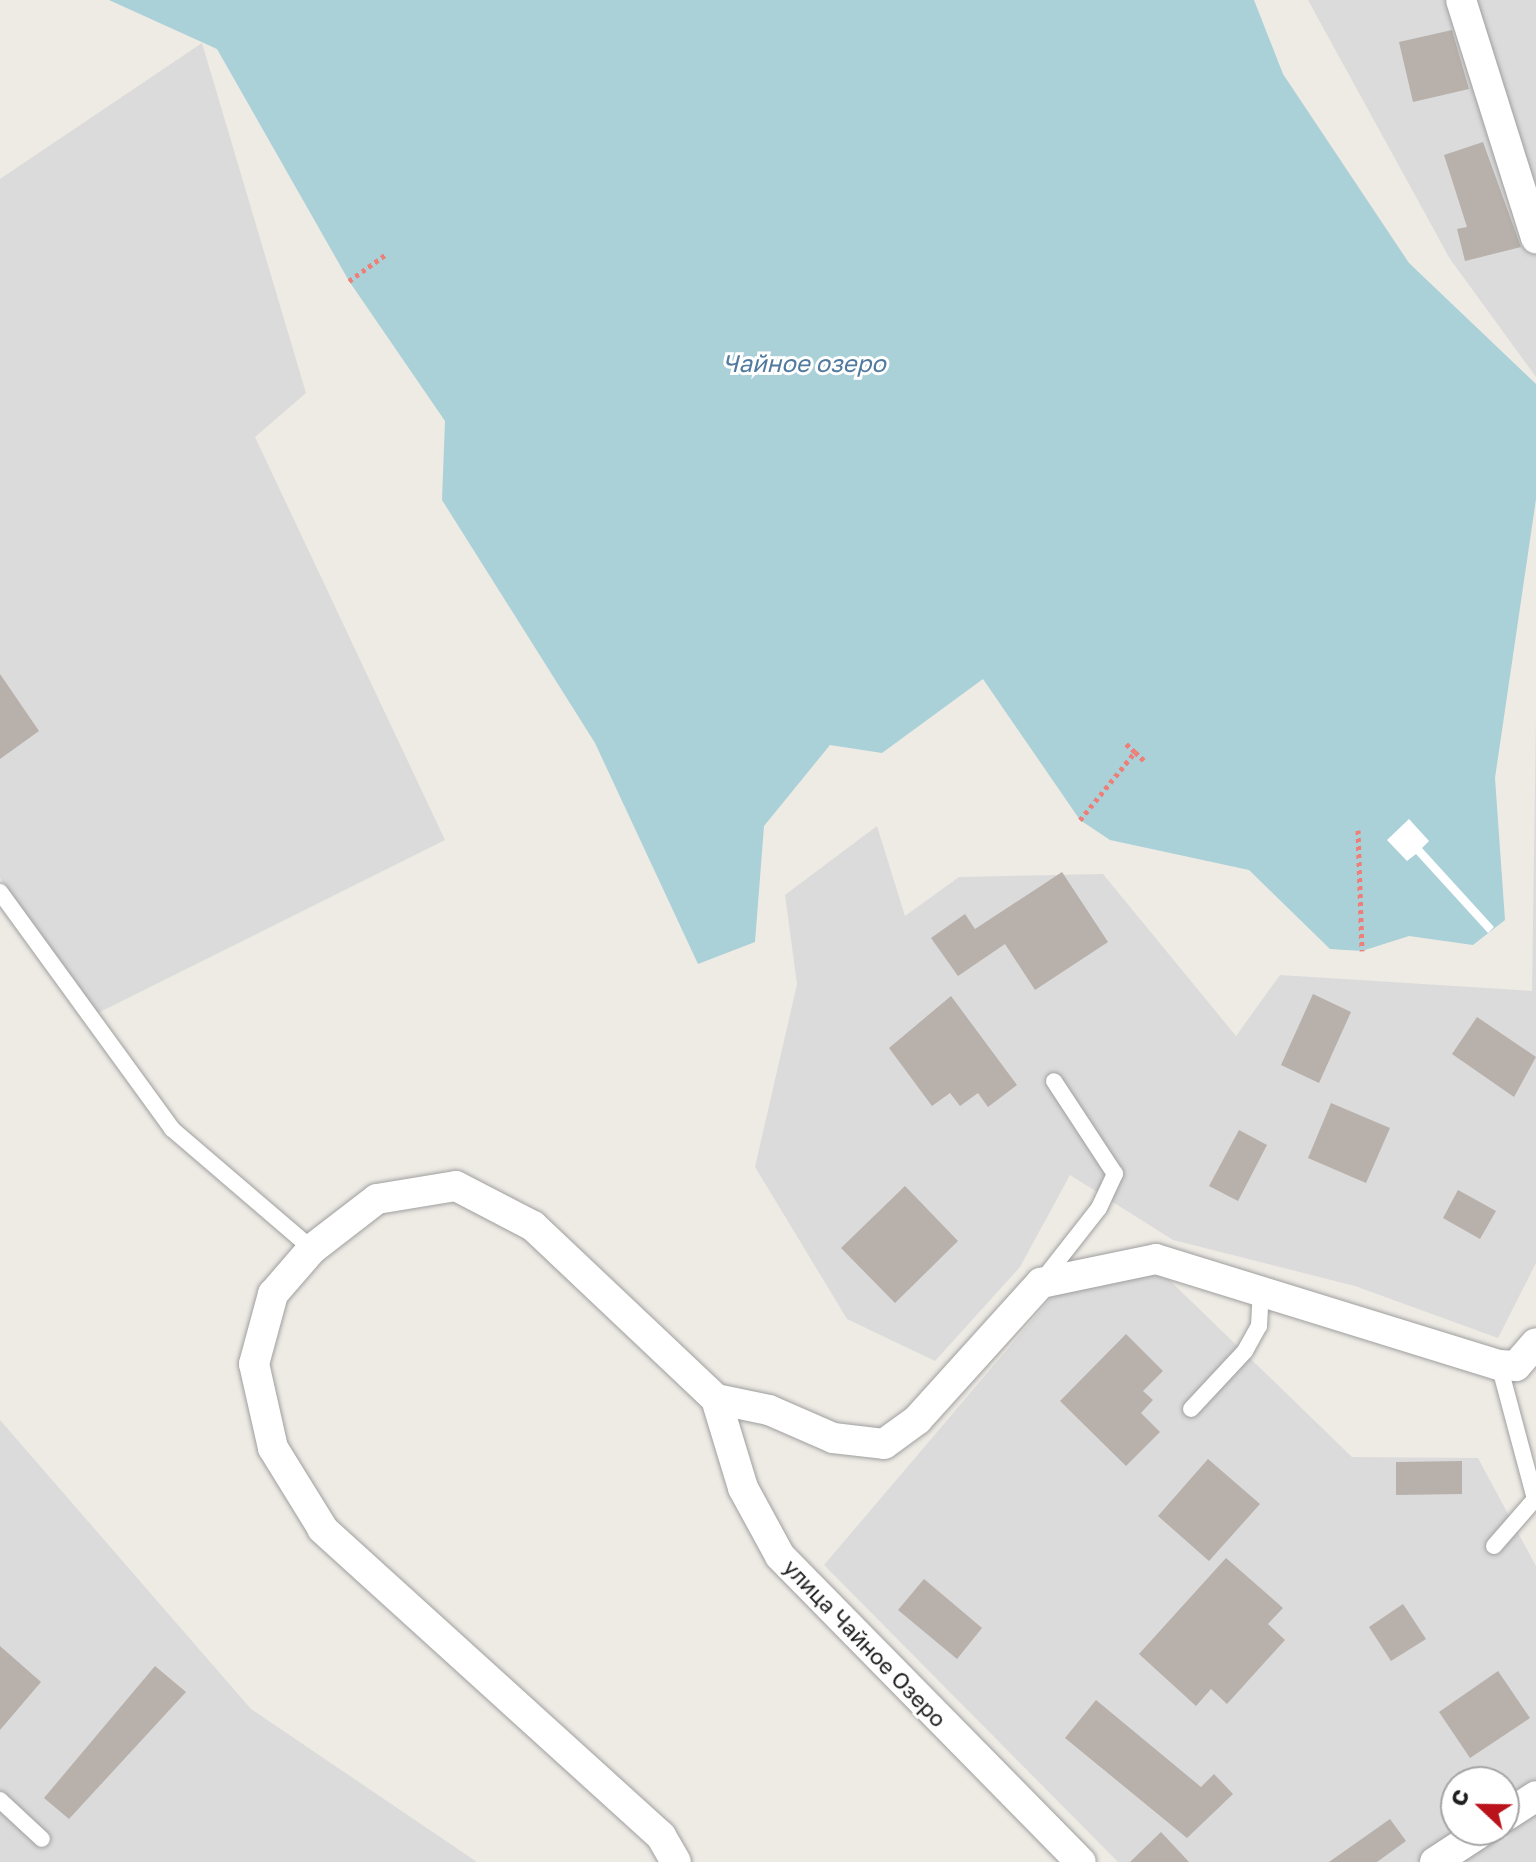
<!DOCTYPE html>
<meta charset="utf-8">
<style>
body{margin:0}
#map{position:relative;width:1536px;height:1862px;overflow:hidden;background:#eeebe5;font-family:"Golos Text",sans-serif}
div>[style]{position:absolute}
.residential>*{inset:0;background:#dcdbdb}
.water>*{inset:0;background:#aad0d8}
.pier>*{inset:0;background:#fff}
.building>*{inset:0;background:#b7b0ab}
.path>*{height:5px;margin-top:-2.5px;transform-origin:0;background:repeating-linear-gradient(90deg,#ed7f78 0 4px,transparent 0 8px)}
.roads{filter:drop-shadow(0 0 2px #9f9f9f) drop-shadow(0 0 2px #9f9f9f)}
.lane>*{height:16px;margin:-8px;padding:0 8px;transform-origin:8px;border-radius:8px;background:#fff}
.street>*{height:30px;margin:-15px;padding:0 15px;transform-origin:15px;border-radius:15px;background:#fff}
span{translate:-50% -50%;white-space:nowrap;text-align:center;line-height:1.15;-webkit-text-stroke:6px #fff;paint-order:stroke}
.street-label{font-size:22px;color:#1e1e1e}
.water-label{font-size:24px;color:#517a9e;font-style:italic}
.north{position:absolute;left:1440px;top:1766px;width:80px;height:80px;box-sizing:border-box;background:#fff;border:2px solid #a5a5a5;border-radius:50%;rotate:292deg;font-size:22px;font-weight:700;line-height:32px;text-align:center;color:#1e1e1e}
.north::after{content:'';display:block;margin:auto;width:28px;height:36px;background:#ba131b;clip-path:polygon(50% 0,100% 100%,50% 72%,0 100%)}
</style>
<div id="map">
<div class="residential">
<div style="clip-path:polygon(1308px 0,1536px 0,1536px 377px,1450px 259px)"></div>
<div style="clip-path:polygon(202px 43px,306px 393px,255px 437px,445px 840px,96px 1014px,0 878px,0 179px)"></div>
<div style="clip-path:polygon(1536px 716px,1536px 1263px,1498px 1338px,1355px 1286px,1173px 1240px,1070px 1175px,1020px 1267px,935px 1361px,847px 1319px,755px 1167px,797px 984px,785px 895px,877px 826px,905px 916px,959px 877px,1103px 874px,1236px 1036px,1280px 975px,1532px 991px)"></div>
<div style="clip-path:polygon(evenodd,1161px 1272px,1352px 1457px,1478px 1458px,1536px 1566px,1536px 1862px,1118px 1862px,824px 1565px,1056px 1292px,1161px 1272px,1456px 1782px,1504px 1782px,1504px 1830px,1456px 1830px,1456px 1782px)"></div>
<div style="clip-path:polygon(0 1420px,251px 1709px,477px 1862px,0 1862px)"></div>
</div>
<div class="water">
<div style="clip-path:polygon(109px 0,1254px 0,1283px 74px,1409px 263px,1536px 384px,1536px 499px,1495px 778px,1505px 920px,1473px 945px,1409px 936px,1362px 951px,1330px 949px,1249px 870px,1110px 840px,1080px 820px,983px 679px,882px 753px,830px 745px,764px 826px,755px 942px,698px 964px,595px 743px,442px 500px,445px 421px,349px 281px,217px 49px)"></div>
</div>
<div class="pier">
<div style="clip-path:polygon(1409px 819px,1429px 841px,1422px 848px,1494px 927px,1488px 933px,1416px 854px,1407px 861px,1387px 840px)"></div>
</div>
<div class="building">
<div style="clip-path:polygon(1452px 30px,1469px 89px,1413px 102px,1399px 42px)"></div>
<div style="clip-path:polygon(1483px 142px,1521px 247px,1465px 261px,1457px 229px,1467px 227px,1444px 155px)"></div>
<div style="clip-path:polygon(0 674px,39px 731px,0 759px)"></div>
<div style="clip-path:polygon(1062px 872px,1108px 942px,1035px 990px,1005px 944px,958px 976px,931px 938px,965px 914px,975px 929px)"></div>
<div style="clip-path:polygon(1313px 994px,1351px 1012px,1319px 1083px,1281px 1065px)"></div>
<div style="clip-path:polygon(951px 996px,1017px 1085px,988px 1107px,978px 1093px,960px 1106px,950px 1093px,932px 1106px,889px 1048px)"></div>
<div style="clip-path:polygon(1477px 1017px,1536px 1057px,1514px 1097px,1452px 1054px)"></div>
<div style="clip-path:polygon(1331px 1103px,1390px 1128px,1366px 1183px,1308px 1158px)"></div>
<div style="clip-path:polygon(1239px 1130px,1267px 1145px,1238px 1201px,1209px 1186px)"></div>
<div style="clip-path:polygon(905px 1186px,958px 1241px,895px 1303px,841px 1248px)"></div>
<div style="clip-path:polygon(1458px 1190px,1496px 1211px,1480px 1239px,1443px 1218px)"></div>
<div style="clip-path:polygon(1126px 1334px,1163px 1371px,1143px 1391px,1153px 1400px,1141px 1413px,1160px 1432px,1126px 1466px,1060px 1401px)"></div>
<div style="clip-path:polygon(1208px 1459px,1260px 1504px,1209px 1561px,1158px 1516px)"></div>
<div style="clip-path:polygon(1462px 1461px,1462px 1494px,1396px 1495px,1396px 1462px)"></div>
<div style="clip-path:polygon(1226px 1558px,1283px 1608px,1268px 1624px,1285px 1640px,1227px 1704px,1211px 1689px,1196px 1706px,1139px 1654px)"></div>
<div style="clip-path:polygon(924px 1579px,982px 1628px,957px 1659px,898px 1610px)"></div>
<div style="clip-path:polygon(1403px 1604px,1426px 1639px,1391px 1661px,1369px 1627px)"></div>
<div style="clip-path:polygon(0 1646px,41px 1682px,0 1730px)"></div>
<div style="clip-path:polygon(155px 1666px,186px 1692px,69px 1819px,44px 1798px)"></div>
<div style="clip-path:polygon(1498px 1671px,1530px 1718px,1470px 1758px,1439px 1712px)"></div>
<div style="clip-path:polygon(1096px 1700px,1201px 1787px,1214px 1774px,1233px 1794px,1187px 1838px,1065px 1738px)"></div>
<div style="clip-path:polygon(1390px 1819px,1406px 1841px,1377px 1862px,1329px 1862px)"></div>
<div style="clip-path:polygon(1161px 1832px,1189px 1862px,1130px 1862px)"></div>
</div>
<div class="path">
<div style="left:349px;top:281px;width:44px;rotate:-35.8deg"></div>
<div style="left:1135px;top:752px;width:16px;rotate:43deg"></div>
<div style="left:1080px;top:820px;width:87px;rotate:-51deg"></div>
<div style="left:1135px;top:752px;width:16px;rotate:-137deg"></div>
<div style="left:1358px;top:830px;width:121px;rotate:88.1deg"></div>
</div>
<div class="roads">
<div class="lane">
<div style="left:0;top:892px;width:293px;rotate:54deg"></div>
<div style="left:172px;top:1129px;width:184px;rotate:40.6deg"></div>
<div style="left:1041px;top:1282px;width:94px;rotate:-51.9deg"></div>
<div style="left:1099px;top:1208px;width:38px;rotate:-65deg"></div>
<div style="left:1115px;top:1174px;width:111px;rotate:-123.3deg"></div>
<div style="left:1191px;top:1409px;width:79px;rotate:-47deg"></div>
<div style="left:1245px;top:1351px;width:29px;rotate:-61deg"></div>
<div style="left:1259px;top:1326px;width:35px;rotate:-87deg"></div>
<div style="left:1494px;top:1546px;width:62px;rotate:-48.9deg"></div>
<div style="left:1535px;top:1499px;width:139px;rotate:-105deg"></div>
<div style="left:0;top:1800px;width:57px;rotate:42.9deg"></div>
</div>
<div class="street">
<div style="left:1461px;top:0;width:250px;rotate:72.5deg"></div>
<div style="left:716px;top:1399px;width:54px;rotate:11.7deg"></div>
<div style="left:769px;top:1410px;width:70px;rotate:23.6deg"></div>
<div style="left:833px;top:1438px;width:51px;rotate:6.7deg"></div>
<div style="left:884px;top:1444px;width:41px;rotate:-36deg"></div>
<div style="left:917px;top:1420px;width:185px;rotate:-47.9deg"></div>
<div style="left:1041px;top:1283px;width:117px;rotate:-11.8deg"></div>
<div style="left:1156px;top:1259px;width:359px;rotate:17.2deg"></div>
<div style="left:1499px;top:1365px;width:17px;rotate:3deg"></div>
<div style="left:1516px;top:1366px;width:30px;rotate:-49deg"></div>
<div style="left:1504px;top:1817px;width:38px;rotate:-33deg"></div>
<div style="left:676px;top:1862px;width:30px;rotate:-120deg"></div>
<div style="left:661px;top:1836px;width:457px;rotate:-137.8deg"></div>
<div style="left:323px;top:1529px;width:95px;rotate:-121.7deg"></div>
<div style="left:273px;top:1448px;width:86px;rotate:-102.7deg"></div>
<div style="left:254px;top:1364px;width:73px;rotate:-74.8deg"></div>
<div style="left:273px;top:1294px;width:60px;rotate:-49.1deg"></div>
<div style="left:312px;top:1249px;width:82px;rotate:-37.6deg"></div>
<div style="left:377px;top:1199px;width:80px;rotate:-9.3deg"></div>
<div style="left:456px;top:1186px;width:87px;rotate:27.5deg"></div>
<div style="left:533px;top:1226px;width:252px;rotate:43.4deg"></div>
<div style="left:716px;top:1399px;width:93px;rotate:73.1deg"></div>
<div style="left:743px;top:1488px;width:77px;rotate:61.4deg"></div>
<div style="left:780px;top:1556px;width:429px;rotate:45.5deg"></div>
<div style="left:1435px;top:1862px;width:59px;rotate:-33.1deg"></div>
</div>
</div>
<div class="street-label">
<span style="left:865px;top:1643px;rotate:46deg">улица Чайное Озеро</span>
</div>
<div class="water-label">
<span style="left:804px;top:363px">Чайное озеро</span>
</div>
<div class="north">С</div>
</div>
